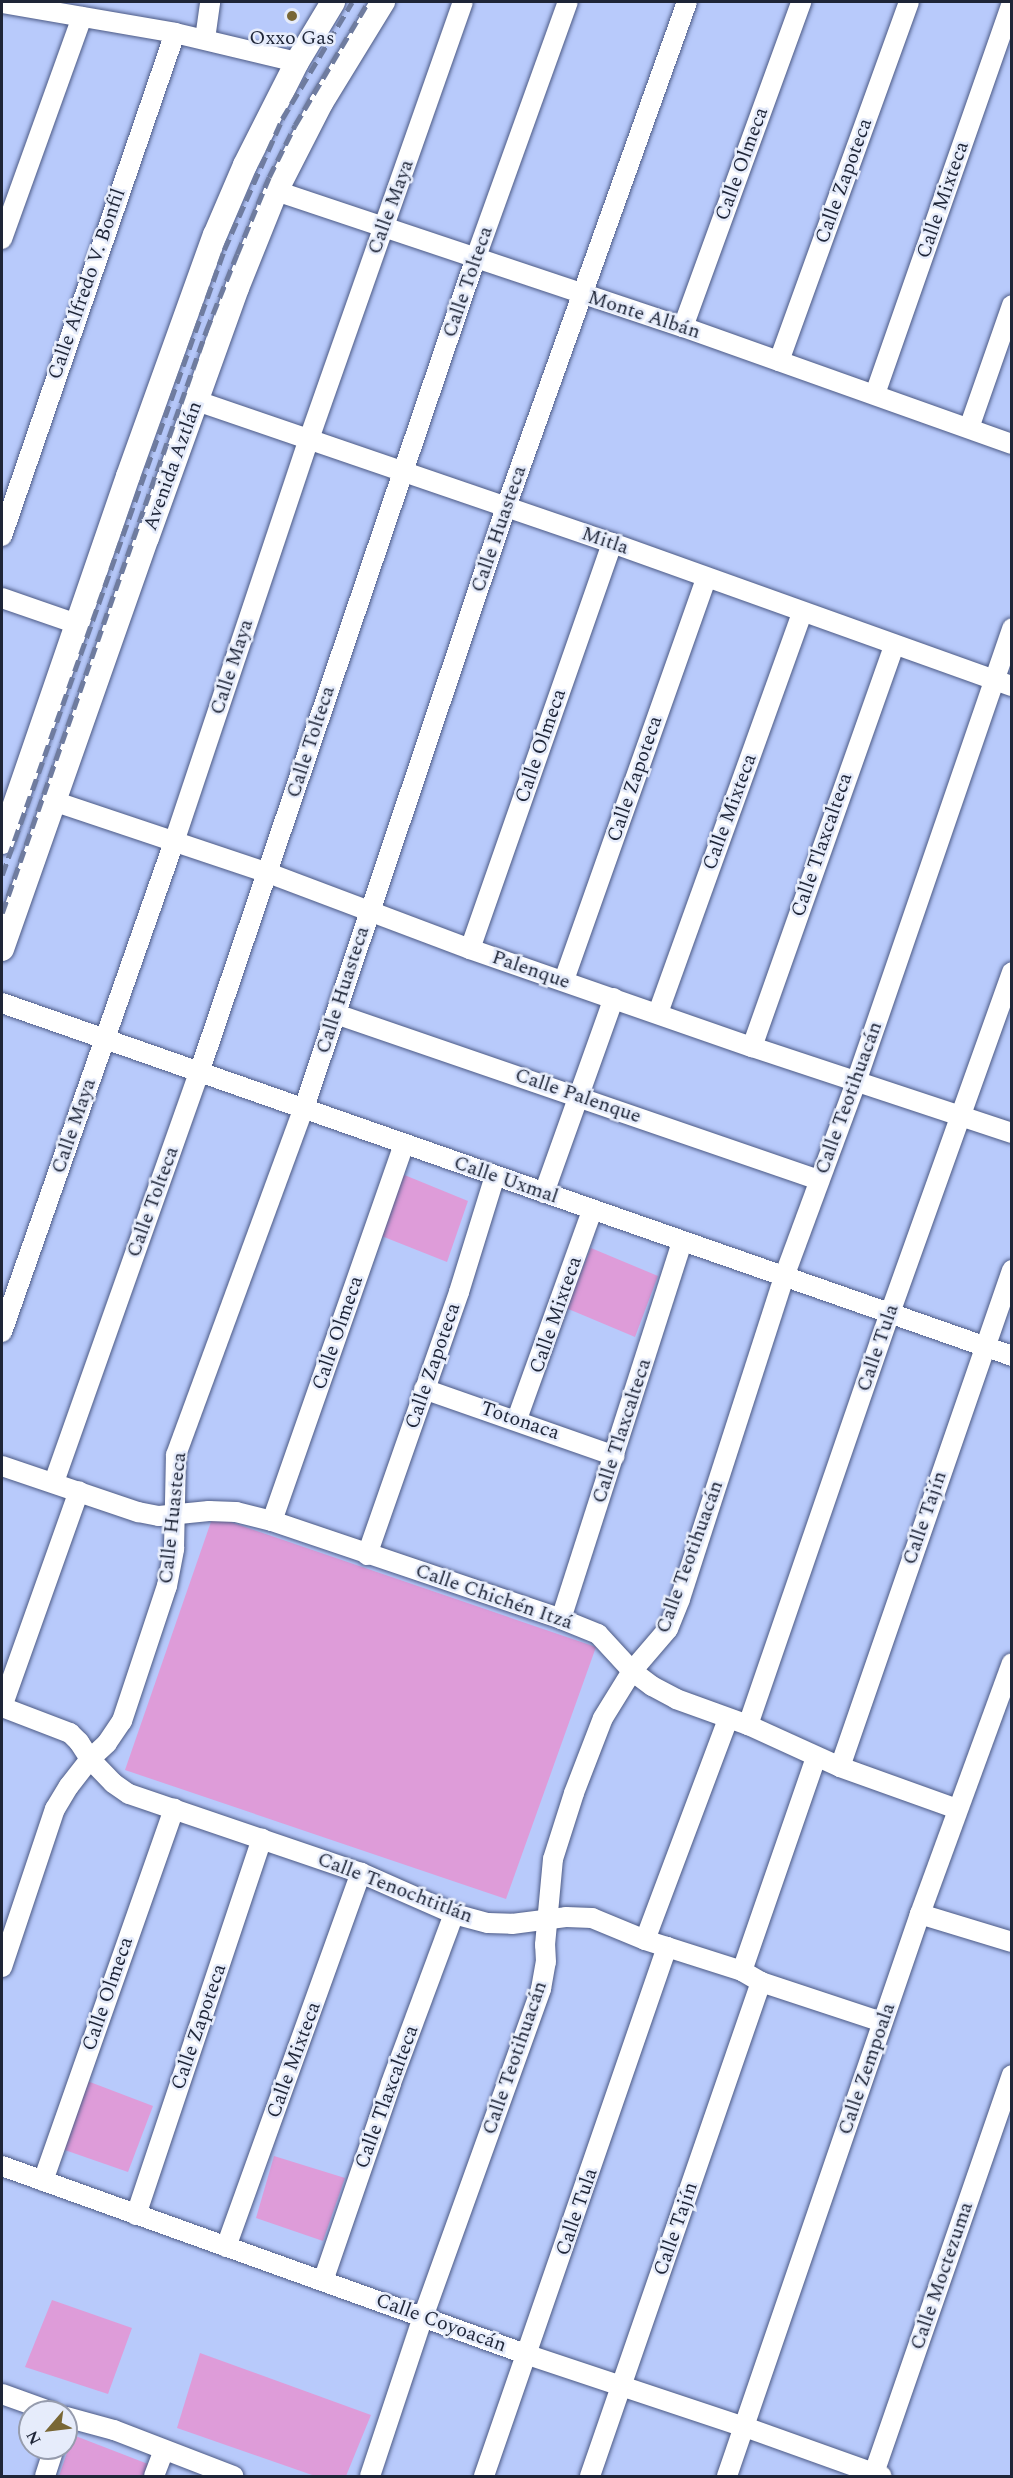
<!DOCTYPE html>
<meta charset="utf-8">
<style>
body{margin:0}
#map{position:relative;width:1013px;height:2478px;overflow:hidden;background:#b8cafb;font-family:Spectral,serif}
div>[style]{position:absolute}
.green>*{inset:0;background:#de9cd9}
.roads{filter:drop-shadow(0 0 2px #4c5a85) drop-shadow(0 0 2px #4c5a85)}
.minor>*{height:20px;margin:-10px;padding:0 10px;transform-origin:10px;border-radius:10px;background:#fff}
.major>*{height:24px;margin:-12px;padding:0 12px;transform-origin:12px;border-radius:12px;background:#fff}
.rail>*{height:4.5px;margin-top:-2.25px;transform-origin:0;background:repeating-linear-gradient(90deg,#6f7c9f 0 12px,transparent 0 18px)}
.dots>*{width:16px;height:16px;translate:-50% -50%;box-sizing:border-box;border:3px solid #e6ecfb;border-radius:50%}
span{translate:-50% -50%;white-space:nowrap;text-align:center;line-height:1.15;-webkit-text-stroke:5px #e6ecfb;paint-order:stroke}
.poi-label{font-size:20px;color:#1e2537}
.street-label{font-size:20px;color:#1e2537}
.frame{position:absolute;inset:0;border:3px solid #1e2537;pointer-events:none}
.north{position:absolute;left:18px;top:2400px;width:60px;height:60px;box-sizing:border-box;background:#e6ecfb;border:2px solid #969cad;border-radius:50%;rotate:242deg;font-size:16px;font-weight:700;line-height:24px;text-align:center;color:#1e2537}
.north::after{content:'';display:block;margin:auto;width:21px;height:27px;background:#796735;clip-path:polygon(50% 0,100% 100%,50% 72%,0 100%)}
</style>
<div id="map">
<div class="green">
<div style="clip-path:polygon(402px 1174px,468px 1201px,447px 1262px,379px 1235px)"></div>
<div style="clip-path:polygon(591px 1248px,658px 1276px,635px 1337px,566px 1308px)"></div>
<div style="clip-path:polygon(213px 1516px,596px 1647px,506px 1899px,125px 1770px)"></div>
<div style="clip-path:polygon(82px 2079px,153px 2106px,128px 2172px,59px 2148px)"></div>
<div style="clip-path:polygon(274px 2156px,345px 2178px,323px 2241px,256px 2218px)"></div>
<div style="clip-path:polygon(52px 2300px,132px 2328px,108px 2394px,25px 2367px)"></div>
<div style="clip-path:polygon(200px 2353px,371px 2415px,346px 2476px,315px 2476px,177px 2428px)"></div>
<div style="clip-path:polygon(73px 2435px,148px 2464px,143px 2476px,59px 2476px)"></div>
</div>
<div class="roads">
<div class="minor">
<div style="left:2px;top:3px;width:176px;rotate:9.8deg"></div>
<div style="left:175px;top:33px;width:125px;rotate:13.4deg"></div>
<div style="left:205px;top:39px;width:37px;rotate:-82deg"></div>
<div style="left:276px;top:191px;width:429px;rotate:18.5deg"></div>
<div style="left:683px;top:327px;width:349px;rotate:19.6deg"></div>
<div style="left:2px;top:239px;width:236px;rotate:-70.2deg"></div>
<div style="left:683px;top:327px;width:346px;rotate:-70deg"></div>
<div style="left:779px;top:361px;width:382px;rotate:-70.1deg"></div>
<div style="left:875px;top:394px;width:412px;rotate:-70.7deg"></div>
<div style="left:197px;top:401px;width:439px;rotate:18.9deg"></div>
<div style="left:612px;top:543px;width:425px;rotate:19.7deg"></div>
<div style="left:969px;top:428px;width:130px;rotate:-70.7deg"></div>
<div style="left:2px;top:536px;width:532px;rotate:-71.02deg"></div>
<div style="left:2px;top:598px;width:79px;rotate:19.1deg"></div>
<div style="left:53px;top:801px;width:227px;rotate:18.5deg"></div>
<div style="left:268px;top:873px;width:216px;rotate:20.6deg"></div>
<div style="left:470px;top:949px;width:299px;rotate:19.2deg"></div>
<div style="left:752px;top:1047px;width:274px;rotate:18.3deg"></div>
<div style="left:470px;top:949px;width:430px;rotate:-70.7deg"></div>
<div style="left:564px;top:980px;width:426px;rotate:-70.5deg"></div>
<div style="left:2px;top:1003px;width:1070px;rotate:19.26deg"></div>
<div style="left:658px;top:1013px;width:426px;rotate:-70.2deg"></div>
<div style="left:336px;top:1014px;width:511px;rotate:18.97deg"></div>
<div style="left:752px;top:1047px;width:426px;rotate:-70.5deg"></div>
<div style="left:544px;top:1193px;width:207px;rotate:-70.3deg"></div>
<div style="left:2px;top:1332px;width:519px;rotate:-70.66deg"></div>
<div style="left:174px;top:842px;width:425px;rotate:-71.5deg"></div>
<div style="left:309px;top:439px;width:463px;rotate:-70.6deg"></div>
<div style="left:424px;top:1389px;width:202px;rotate:19.3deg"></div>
<div style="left:517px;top:1419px;width:221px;rotate:-70.2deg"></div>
<div style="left:2px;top:1466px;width:144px;rotate:18.7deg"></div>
<div style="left:138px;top:1512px;width:21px;rotate:11deg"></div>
<div style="left:159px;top:1516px;width:50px;rotate:-5.7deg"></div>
<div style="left:209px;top:1511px;width:27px;rotate:2deg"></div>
<div style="left:236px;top:1512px;width:37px;rotate:14deg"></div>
<div style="left:272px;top:1521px;width:305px;rotate:18.7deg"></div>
<div style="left:561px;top:1619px;width:40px;rotate:22deg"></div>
<div style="left:598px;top:1634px;width:50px;rotate:47.4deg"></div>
<div style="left:632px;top:1671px;width:25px;rotate:37deg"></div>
<div style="left:652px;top:1686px;width:27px;rotate:28deg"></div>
<div style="left:676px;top:1699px;width:77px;rotate:19.9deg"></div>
<div style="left:748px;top:1725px;width:101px;rotate:24.5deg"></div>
<div style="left:840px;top:1767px;width:124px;rotate:19.7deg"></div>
<div style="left:54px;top:1482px;width:434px;rotate:-70.5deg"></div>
<div style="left:199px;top:1073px;width:862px;rotate:-71.25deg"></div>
<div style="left:476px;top:257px;width:271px;rotate:-70.2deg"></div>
<div style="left:272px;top:1521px;width:398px;rotate:-70.7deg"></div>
<div style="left:367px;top:1555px;width:279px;rotate:-70.7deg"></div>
<div style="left:459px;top:1292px;width:121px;rotate:-72.8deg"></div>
<div style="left:561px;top:1619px;width:395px;rotate:-72.2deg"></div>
<div style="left:2px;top:1707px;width:73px;rotate:20.9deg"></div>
<div style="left:70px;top:1733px;width:13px;rotate:45deg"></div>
<div style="left:79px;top:1742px;width:20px;rotate:57deg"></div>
<div style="left:90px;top:1759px;width:33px;rotate:46deg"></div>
<div style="left:113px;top:1783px;width:19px;rotate:35deg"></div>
<div style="left:129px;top:1794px;width:245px;rotate:18.8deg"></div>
<div style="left:361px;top:1873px;width:102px;rotate:23.8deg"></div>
<div style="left:454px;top:1914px;width:35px;rotate:15deg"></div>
<div style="left:488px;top:1923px;width:24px;rotate:2deg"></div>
<div style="left:512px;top:1924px;width:54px;rotate:-7.4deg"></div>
<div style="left:566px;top:1917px;width:26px;rotate:2deg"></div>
<div style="left:592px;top:1918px;width:57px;rotate:22.5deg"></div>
<div style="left:645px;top:1940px;width:102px;rotate:17.7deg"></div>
<div style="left:742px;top:1971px;width:22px;rotate:30deg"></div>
<div style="left:761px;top:1982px;width:127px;rotate:18.3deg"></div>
<div style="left:2px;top:1707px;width:229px;rotate:-70.4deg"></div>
<div style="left:748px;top:1725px;width:436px;rotate:-71deg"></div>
<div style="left:890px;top:1313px;width:362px;rotate:-70.3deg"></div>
<div style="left:840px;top:1767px;width:526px;rotate:-70.91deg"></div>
<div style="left:920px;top:1914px;width:96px;rotate:16.9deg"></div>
<div style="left:645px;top:1940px;width:236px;rotate:-69.4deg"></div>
<div style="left:2px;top:1967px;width:167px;rotate:-71.5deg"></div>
<div style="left:55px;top:1809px;width:27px;rotate:-59deg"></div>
<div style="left:69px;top:1786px;width:34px;rotate:-52deg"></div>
<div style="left:90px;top:1759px;width:23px;rotate:-43deg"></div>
<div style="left:107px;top:1743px;width:27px;rotate:-56deg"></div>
<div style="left:122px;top:1721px;width:142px;rotate:-71.6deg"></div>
<div style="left:167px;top:1586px;width:38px;rotate:-79deg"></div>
<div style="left:174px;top:1549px;width:94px;rotate:-88.8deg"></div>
<div style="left:176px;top:1455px;width:370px;rotate:-69.8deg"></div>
<div style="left:304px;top:1108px;width:634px;rotate:-71.42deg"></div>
<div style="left:506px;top:507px;width:536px;rotate:-70.28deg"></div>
<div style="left:742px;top:1971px;width:226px;rotate:-70.9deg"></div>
<div style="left:2px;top:2166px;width:559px;rotate:19.76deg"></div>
<div style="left:528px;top:2355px;width:229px;rotate:18.4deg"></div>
<div style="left:745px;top:2427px;width:145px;rotate:19.7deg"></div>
<div style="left:43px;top:2181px;width:395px;rotate:-70.6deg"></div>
<div style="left:136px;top:2215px;width:397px;rotate:-71.5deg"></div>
<div style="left:226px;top:2247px;width:398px;rotate:-70.2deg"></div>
<div style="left:323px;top:2281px;width:209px;rotate:-71deg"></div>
<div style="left:391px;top:2083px;width:180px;rotate:-69.6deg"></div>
<div style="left:2px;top:2394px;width:53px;rotate:19.8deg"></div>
<div style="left:66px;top:2417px;width:50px;rotate:15.2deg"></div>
<div style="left:114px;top:2430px;width:128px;rotate:21.1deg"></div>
<div style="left:45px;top:2476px;width:29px;rotate:-72deg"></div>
<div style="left:154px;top:2476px;width:28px;rotate:-69deg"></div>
<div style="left:370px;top:2476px;width:168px;rotate:-71.6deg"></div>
<div style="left:423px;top:2317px;width:349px;rotate:-70.2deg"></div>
<div style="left:541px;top:1989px;width:27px;rotate:-80deg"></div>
<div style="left:546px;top:1962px;width:17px;rotate:-93deg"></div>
<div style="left:545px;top:1945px;width:86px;rotate:-84.7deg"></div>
<div style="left:553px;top:1859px;width:69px;rotate:-72.3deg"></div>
<div style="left:574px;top:1793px;width:80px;rotate:-68.9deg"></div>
<div style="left:603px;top:1718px;width:55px;rotate:-58.3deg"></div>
<div style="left:632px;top:1671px;width:55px;rotate:-49.4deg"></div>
<div style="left:668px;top:1629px;width:32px;rotate:-68deg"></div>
<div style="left:680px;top:1599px;width:338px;rotate:-72.1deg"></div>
<div style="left:784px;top:1277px;width:208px;rotate:-69.7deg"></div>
<div style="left:856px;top:1082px;width:480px;rotate:-71deg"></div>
<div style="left:484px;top:2476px;width:560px;rotate:-70.92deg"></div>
<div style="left:590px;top:2476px;width:523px;rotate:-70.91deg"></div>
<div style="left:727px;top:2476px;width:594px;rotate:-71.05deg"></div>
<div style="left:920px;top:1914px;width:267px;rotate:-69.9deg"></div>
<div style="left:873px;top:2476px;width:424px;rotate:-70.9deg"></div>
</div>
<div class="major">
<div style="left:2px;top:842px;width:387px;rotate:-71deg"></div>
<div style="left:128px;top:476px;width:256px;rotate:-70.2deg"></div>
<div style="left:215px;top:235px;width:76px;rotate:-66.8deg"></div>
<div style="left:245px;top:165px;width:115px;rotate:-63.2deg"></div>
<div style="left:297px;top:62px;width:70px;rotate:-59deg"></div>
<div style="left:2px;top:949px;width:436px;rotate:-70.6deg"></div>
<div style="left:147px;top:538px;width:266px;rotate:-70.2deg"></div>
<div style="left:237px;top:288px;width:105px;rotate:-68.1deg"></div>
<div style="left:276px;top:191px;width:99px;rotate:-62.9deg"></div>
<div style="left:321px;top:103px;width:119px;rotate:-58.5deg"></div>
</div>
</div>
<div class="rail">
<div style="left:2px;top:875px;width:663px;rotate:-70.44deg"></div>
<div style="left:224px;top:250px;width:143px;rotate:-66.1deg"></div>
<div style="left:282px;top:119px;width:136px;rotate:-59.1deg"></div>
<div style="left:2px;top:913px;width:617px;rotate:-70.68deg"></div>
<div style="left:206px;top:331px;width:83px;rotate:-68.1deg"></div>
<div style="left:237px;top:254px;width:83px;rotate:-67.4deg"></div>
<div style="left:269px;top:177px;width:58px;rotate:-63.4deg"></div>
<div style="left:295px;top:125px;width:143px;rotate:-59.3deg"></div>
</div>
<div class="dots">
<div style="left:292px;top:16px;background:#796735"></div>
</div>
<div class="poi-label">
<span style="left:292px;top:38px">Oxxo Gas</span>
</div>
<div class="street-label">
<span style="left:742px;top:164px;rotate:-70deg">Calle Olmeca</span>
<span style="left:844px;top:181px;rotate:-70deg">Calle Zapoteca</span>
<span style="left:943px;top:200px;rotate:-71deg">Calle Mixteca</span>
<span style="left:391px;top:207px;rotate:-70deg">Calle Maya</span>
<span style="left:468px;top:282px;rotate:-71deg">Calle Tolteca</span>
<span style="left:87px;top:284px;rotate:-71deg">Calle Alfredo V. Bonfil</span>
<span style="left:644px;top:315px;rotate:18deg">Monte Albán</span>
<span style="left:173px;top:466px;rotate:-70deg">Avenida Aztlán</span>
<span style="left:499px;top:529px;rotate:-71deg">Calle Huasteca</span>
<span style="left:605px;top:541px;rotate:19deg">Mitla</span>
<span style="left:232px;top:667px;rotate:-72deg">Calle Maya</span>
<span style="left:311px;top:742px;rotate:-72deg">Calle Tolteca</span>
<span style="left:541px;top:746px;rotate:-71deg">Calle Olmeca</span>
<span style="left:635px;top:779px;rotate:-71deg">Calle Zapoteca</span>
<span style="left:730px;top:812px;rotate:-70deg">Calle Mixteca</span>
<span style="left:822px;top:845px;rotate:-71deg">Calle Tlaxcalteca</span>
<span style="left:531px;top:970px;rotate:19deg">Palenque</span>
<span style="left:343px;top:990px;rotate:-72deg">Calle Huasteca</span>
<span style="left:578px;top:1096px;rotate:19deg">Calle Palenque</span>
<span style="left:849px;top:1098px;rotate:-70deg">Calle Teotihuacán</span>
<span style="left:74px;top:1126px;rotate:-71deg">Calle Maya</span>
<span style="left:506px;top:1180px;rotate:19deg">Calle Uxmal</span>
<span style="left:153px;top:1202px;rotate:-70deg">Calle Tolteca</span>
<span style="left:556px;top:1315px;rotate:-71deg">Calle Mixteca</span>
<span style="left:338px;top:1333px;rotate:-71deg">Calle Olmeca</span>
<span style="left:878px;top:1348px;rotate:-71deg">Calle Tula</span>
<span style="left:433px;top:1366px;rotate:-71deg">Calle Zapoteca</span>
<span style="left:520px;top:1421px;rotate:19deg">Totonaca</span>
<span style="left:622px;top:1431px;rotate:-72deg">Calle Tlaxcalteca</span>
<span style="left:173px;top:1518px;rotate:-84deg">Calle Huasteca</span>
<span style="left:925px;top:1518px;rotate:-71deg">Calle Tajín</span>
<span style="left:690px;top:1557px;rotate:-70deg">Calle Teotihuacán</span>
<span style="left:494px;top:1597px;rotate:19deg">Calle Chichén Itzá</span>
<span style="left:395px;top:1888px;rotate:21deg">Calle Tenochtitlán</span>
<span style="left:108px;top:1994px;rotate:-71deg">Calle Olmeca</span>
<span style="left:199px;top:2027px;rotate:-71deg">Calle Zapoteca</span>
<span style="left:515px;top:2058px;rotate:-71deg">Calle Teotihuacán</span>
<span style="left:294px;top:2060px;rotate:-70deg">Calle Mixteca</span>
<span style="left:867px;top:2069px;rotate:-71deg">Calle Zempoala</span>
<span style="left:387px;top:2097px;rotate:-70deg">Calle Tlaxcalteca</span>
<span style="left:577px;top:2212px;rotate:-71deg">Calle Tula</span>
<span style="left:676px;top:2229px;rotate:-71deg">Calle Tajín</span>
<span style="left:942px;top:2276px;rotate:-71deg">Calle Moctezuma</span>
<span style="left:441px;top:2323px;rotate:20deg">Calle Coyoacán</span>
</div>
<div class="frame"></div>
<div class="north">N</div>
</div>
